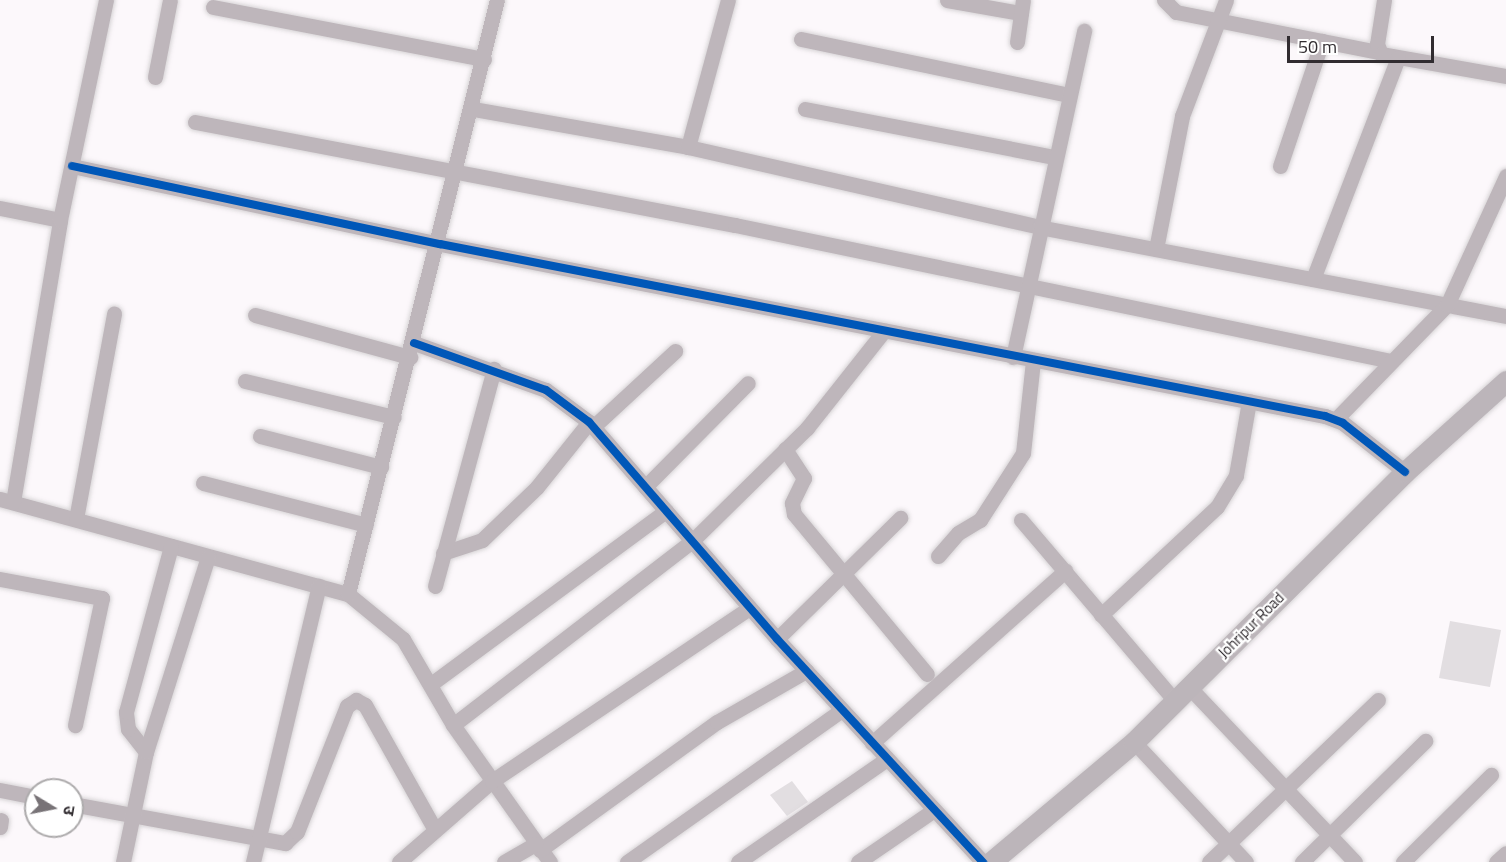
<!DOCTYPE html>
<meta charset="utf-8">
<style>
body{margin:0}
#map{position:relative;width:1506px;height:862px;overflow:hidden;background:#fcf8fb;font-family:"Titillium Web","Noto Sans Devanagari",sans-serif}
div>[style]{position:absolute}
.building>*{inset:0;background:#e2dee1}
.roads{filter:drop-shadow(0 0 2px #d7d4d6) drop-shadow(0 0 2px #d7d4d6)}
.street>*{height:15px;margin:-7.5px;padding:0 7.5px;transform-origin:7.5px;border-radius:7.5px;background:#beb6bb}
.secondary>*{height:21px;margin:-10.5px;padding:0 10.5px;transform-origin:10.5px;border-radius:10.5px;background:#bcb5ba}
.cycleway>*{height:8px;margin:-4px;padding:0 4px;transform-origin:4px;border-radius:4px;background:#0057b8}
span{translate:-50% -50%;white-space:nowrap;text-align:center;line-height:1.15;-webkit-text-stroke:4.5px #fff;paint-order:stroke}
.street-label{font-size:15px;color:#312c30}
.north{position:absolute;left:24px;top:778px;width:60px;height:60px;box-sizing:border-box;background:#fff;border:2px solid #adabac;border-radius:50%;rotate:100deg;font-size:16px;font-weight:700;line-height:24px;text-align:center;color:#312c30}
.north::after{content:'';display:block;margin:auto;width:21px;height:27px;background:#787377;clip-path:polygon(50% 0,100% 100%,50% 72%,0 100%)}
.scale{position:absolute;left:1287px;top:36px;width:147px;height:27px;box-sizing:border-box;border:3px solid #312c30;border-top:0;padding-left:8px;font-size:18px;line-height:21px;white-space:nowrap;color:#312c30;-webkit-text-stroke:4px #fff;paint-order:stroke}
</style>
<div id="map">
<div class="building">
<div style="clip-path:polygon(1450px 621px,1501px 630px,1490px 687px,1439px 678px)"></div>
<div style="clip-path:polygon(792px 781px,808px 802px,787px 816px,770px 795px)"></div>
</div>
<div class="roads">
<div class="street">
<div style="left:947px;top:0;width:75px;rotate:10deg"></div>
<div style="left:1164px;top:0;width:17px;rotate:45deg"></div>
<div style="left:1176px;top:12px;width:206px;rotate:11.2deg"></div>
<div style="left:1384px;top:0;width:45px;rotate:99deg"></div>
<div style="left:1377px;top:44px;width:11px;rotate:68deg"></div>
<div style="left:1381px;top:54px;width:127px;rotate:10deg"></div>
<div style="left:213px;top:7px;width:276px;rotate:10.9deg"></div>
<div style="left:801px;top:39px;width:273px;rotate:11.8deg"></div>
<div style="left:1017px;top:42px;width:42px;rotate:-81.9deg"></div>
<div style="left:155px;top:77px;width:78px;rotate:-79deg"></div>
<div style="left:473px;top:109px;width:218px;rotate:10deg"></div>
<div style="left:688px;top:147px;width:360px;rotate:12.8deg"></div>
<div style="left:1039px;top:227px;width:475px;rotate:10.8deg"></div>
<div style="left:805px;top:109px;width:254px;rotate:10.9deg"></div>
<div style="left:195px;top:122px;width:550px;rotate:10.8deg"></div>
<div style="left:735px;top:225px;width:670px;rotate:11.71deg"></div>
<div style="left:688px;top:147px;width:152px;rotate:-74.8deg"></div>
<div style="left:72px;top:166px;width:376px;rotate:12deg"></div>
<div style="left:440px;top:244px;width:902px;rotate:11deg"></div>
<div style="left:1325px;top:416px;width:19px;rotate:21deg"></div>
<div style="left:1343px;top:423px;width:79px;rotate:38.3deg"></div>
<div style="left:1280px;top:166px;width:132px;rotate:-71.4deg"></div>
<div style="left:0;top:208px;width:61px;rotate:11.3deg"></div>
<div style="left:1156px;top:249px;width:136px;rotate:-78.9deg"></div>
<div style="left:1182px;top:116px;width:124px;rotate:-69.2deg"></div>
<div style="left:1313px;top:279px;width:237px;rotate:-69deg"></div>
<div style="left:255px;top:315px;width:161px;rotate:15.2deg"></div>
<div style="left:414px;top:343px;width:140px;rotate:19.6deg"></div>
<div style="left:546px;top:390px;width:54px;rotate:36.7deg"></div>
<div style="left:589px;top:422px;width:287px;rotate:49.1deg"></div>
<div style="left:777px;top:639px;width:304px;rotate:47.3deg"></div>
<div style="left:1013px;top:357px;width:334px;rotate:-77.7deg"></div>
<div style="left:245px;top:381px;width:153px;rotate:13.6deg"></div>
<div style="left:1336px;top:419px;width:159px;rotate:-45.8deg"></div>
<div style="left:1447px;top:305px;width:142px;rotate:-65.4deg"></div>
<div style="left:593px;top:427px;width:112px;rotate:-42.8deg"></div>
<div style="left:260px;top:436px;width:125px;rotate:14.4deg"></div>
<div style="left:785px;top:449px;width:35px;rotate:57deg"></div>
<div style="left:804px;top:478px;width:28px;rotate:116deg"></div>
<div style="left:792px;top:503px;width:11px;rotate:80deg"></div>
<div style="left:794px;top:514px;width:208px;rotate:50.3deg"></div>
<div style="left:203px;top:483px;width:168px;rotate:14.4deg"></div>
<div style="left:645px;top:487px;width:146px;rotate:-45.3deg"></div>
<div style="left:0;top:499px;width:361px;rotate:15.3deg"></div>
<div style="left:348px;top:594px;width:71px;rotate:39.3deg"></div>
<div style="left:403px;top:639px;width:99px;rotate:59.8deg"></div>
<div style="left:453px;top:725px;width:168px;rotate:54.7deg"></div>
<div style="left:13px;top:502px;width:286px;rotate:-80.5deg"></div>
<div style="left:60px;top:220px;width:225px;rotate:-78.2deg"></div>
<div style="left:76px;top:519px;width:209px;rotate:-79.5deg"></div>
<div style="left:1021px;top:520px;width:238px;rotate:49.6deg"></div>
<div style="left:443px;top:553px;width:41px;rotate:-18.4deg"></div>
<div style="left:482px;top:540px;width:76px;rotate:-43.9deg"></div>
<div style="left:537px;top:487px;width:83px;rotate:-51.3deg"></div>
<div style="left:938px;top:556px;width:30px;rotate:-49deg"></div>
<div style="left:958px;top:533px;width:26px;rotate:-31deg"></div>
<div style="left:980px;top:520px;width:80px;rotate:-57.3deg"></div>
<div style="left:1023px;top:453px;width:93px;rotate:-83.8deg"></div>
<div style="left:0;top:579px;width:104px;rotate:10.6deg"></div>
<div style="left:102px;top:598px;width:130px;rotate:102deg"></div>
<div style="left:435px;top:586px;width:225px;rotate:-74.8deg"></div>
<div style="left:348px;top:594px;width:612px;rotate:-75.92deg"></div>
<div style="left:1101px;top:615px;width:158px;rotate:-43deg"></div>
<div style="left:1217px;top:507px;width:37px;rotate:-59deg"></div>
<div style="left:1236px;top:475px;width:75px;rotate:-80deg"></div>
<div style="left:777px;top:639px;width:173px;rotate:-44.5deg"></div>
<div style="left:431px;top:684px;width:292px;rotate:-36.4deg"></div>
<div style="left:1189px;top:687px;width:241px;rotate:46.5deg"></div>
<div style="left:453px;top:725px;width:300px;rotate:-37.6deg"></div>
<div style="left:691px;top:542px;width:163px;rotate:-44.5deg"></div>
<div style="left:807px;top:428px;width:124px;rotate:-51.6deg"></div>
<div style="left:1134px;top:742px;width:164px;rotate:47deg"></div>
<div style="left:872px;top:743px;width:259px;rotate:-41.7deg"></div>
<div style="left:146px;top:752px;width:29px;rotate:-128deg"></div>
<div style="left:128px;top:729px;width:17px;rotate:-97deg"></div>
<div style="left:126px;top:712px;width:172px;rotate:-74.8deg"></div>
<div style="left:0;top:790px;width:37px;rotate:11deg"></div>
<div style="left:72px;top:804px;width:217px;rotate:10.4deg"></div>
<div style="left:285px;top:843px;width:16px;rotate:-43deg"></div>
<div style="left:297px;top:832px;width:136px;rotate:-68.4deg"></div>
<div style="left:347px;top:706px;width:11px;rotate:-34deg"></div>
<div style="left:356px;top:700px;width:10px;rotate:29deg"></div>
<div style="left:365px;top:705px;width:141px;rotate:60.7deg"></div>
<div style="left:0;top:827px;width:7px;rotate:-82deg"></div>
<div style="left:540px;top:850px;width:218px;rotate:-35.9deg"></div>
<div style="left:717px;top:722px;width:103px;rotate:-29.8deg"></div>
<div style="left:123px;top:862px;width:112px;rotate:-78.2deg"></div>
<div style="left:146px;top:752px;width:205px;rotate:-72.4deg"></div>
<div style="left:253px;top:862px;width:284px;rotate:-76.6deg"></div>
<div style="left:399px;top:862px;width:123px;rotate:-41.1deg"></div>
<div style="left:492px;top:781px;width:310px;rotate:-33.9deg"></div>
<div style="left:504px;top:862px;width:36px;rotate:-30deg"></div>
<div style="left:627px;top:862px;width:263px;rotate:-35.3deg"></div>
<div style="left:738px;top:862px;width:181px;rotate:-34.7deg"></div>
<div style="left:858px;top:862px;width:92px;rotate:-34.4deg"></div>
<div style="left:1209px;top:862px;width:234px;rotate:-43.8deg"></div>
<div style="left:1302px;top:862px;width:173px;rotate:-44.5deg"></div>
<div style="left:1403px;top:862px;width:124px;rotate:-44.7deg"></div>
<div style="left:1496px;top:862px;width:13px;rotate:-42deg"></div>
</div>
<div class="secondary">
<div style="left:991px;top:862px;width:187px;rotate:-40deg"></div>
<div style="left:1134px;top:742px;width:383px;rotate:-44.9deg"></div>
<div style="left:1405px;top:472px;width:136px;rotate:-42deg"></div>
</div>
</div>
<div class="cycleway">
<div style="left:72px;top:166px;width:376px;rotate:12deg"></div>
<div style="left:440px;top:244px;width:902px;rotate:11deg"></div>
<div style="left:1325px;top:416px;width:19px;rotate:21deg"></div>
<div style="left:1343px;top:423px;width:79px;rotate:38.3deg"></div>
<div style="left:414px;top:343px;width:140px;rotate:19.6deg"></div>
<div style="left:546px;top:390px;width:54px;rotate:36.7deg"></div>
<div style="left:589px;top:422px;width:287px;rotate:49.1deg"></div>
<div style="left:777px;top:639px;width:304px;rotate:47.3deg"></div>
</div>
<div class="street-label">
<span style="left:1251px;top:625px;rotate:-45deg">Johripur Road</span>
</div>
<div class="north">उ</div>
<div class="scale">50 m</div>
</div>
